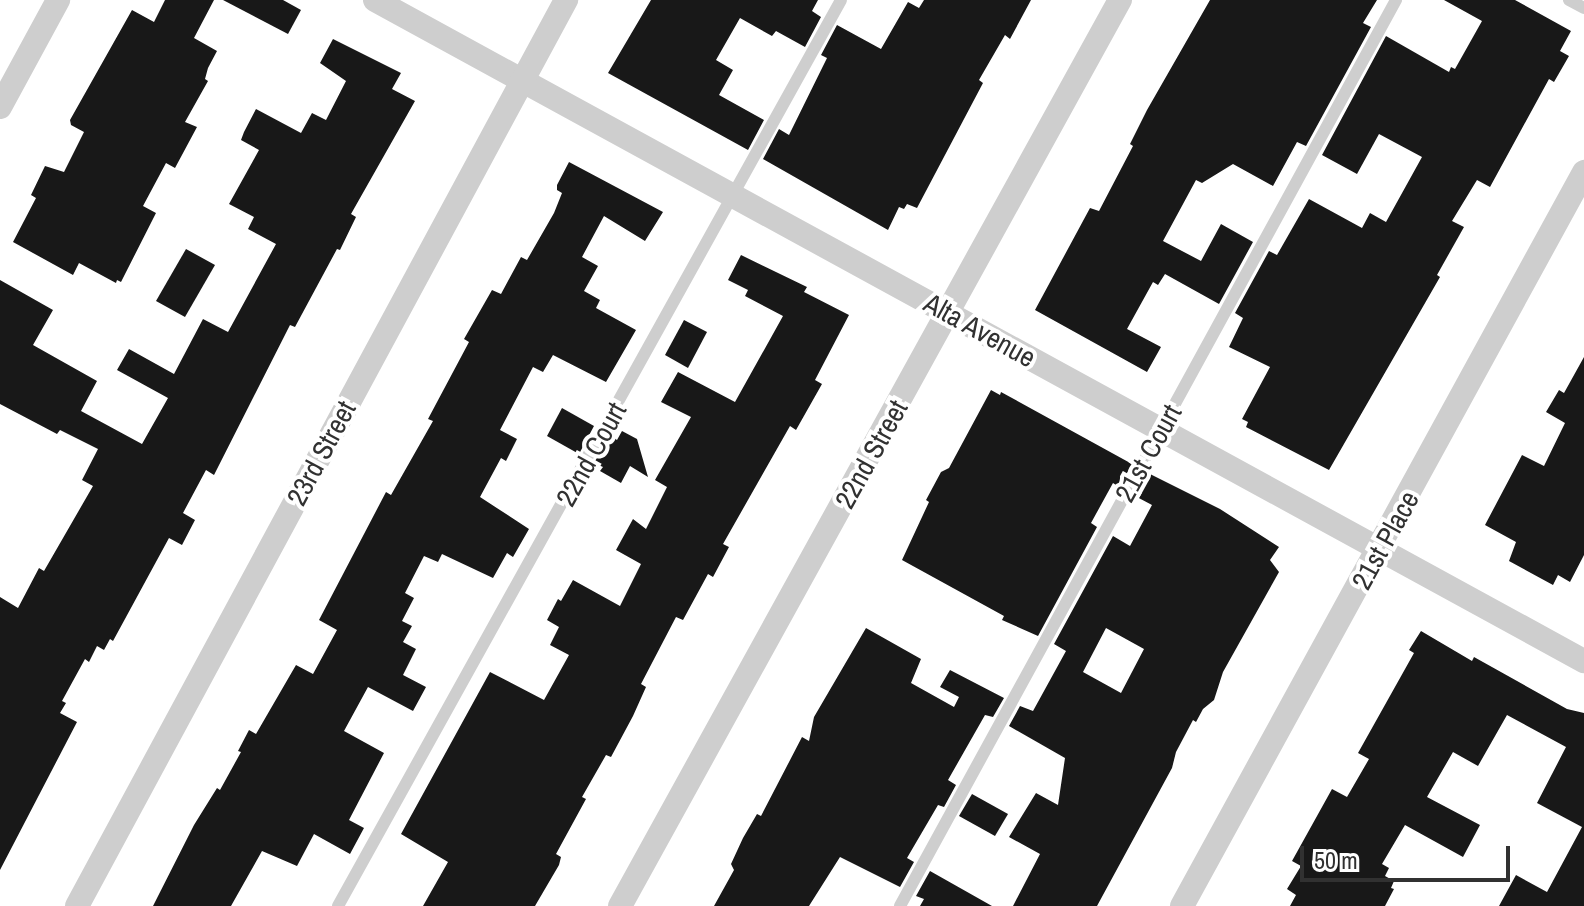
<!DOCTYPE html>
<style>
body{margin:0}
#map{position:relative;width:1584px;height:906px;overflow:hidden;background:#fff;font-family:"Archivo Narrow",sans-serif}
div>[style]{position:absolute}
.building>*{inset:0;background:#181818}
.lane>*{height:12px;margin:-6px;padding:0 6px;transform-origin:6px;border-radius:6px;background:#cecece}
.street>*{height:24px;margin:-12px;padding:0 12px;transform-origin:12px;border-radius:12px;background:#cecece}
span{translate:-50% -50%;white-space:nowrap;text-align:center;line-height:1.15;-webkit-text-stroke:8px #fff;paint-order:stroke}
.street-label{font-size:28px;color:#313131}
.scale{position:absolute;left:1300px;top:846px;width:210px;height:36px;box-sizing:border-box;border:4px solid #313131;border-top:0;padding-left:10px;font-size:24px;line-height:28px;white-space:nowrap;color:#313131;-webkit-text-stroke:6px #fff;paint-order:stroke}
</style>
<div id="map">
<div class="building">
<div style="clip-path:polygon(165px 0,214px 0,194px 38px,217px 51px,208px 68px,205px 79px,208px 81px,185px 122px,197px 127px,175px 168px,166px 163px,143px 206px,156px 213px,121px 282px,117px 280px,116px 283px,79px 263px,73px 275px,13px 242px,36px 198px,31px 195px,45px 166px,64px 172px,84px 132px,71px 125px,70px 120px,132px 10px,154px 22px)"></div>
<div style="clip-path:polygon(223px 0,283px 0,301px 10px,288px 34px)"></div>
<div style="clip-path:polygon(651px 0,818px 0,812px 11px,821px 17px,805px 47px,776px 31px,772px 36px,740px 18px,716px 60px,733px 70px,719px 95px,764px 120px,748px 150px,608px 73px)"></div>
<div style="clip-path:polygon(924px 0,1031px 0,1010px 39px,1005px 35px,979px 80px,983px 83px,917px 208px,907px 204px,904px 209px,899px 207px,888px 230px,763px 159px,779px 129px,789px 135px,827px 58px,821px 55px,837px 25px,881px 49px,908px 2px,919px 8px)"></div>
<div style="clip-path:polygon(1210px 0,1377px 0,1363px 23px,1371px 27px,1306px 146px,1297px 142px,1273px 186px,1233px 164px,1202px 183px,1196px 180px,1163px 241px,1201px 261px,1221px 224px,1253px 242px,1219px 304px,1165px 274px,1158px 285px,1153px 282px,1127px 329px,1161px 347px,1147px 372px,1035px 310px,1090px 208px,1099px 211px,1133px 146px,1130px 144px,1147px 110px)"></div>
<div style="clip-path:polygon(1444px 0,1515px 0,1571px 31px,1560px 51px,1569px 56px,1554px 82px,1549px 79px,1490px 187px,1477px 180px,1452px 221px,1464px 227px,1437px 275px,1440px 277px,1329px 470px,1246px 427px,1248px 422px,1242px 419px,1270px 367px,1229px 347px,1243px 318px,1235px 313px,1269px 251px,1277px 255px,1309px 199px,1362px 228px,1370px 213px,1386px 222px,1422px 157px,1379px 134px,1357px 174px,1322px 155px,1386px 36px,1449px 72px,1451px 67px,1455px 69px,1482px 21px)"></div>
<div style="clip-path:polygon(333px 39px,401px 73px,392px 89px,415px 101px,351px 214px,356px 217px,340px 250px,337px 249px,295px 327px,290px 325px,214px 475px,206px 470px,183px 513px,195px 520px,182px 545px,169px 538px,113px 641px,110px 639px,104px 650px,97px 646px,89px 662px,85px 659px,62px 701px,66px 703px,60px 713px,77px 722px,0 870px,0 597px,18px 608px,39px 568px,44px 571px,93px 486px,82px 480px,98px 449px,60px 430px,57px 434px,0 404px,0 280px,53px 310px,33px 345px,97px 381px,81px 411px,142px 444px,168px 398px,117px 370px,129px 349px,174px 374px,203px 319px,228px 332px,276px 244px,248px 229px,254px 217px,229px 204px,259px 150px,241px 140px,244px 132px,256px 109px,301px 133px,312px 113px,326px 120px,346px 81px,320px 63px)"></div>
<div style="clip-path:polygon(569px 162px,663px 212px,645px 241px,604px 216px,582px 257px,598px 266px,584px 291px,600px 300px,596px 308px,636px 330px,606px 382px,553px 355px,543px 372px,533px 367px,500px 430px,517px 439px,506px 461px,501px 458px,480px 497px,529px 529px,513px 557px,507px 553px,493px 578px,442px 554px,438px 562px,424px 556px,405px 593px,414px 598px,402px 621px,412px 626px,403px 642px,416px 649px,403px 675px,426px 687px,413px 711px,368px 687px,344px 731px,384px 753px,349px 820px,364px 828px,350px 854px,314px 834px,297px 866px,262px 851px,231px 906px,153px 906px,194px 825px,217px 788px,220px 790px,241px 752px,238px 751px,249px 730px,256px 734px,296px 665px,313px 674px,337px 630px,319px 620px,386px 492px,391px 495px,433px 421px,428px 419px,469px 342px,464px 339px,492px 290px,501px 294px,521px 257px,527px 260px,554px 213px,562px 193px,557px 190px,557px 185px)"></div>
<div style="clip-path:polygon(186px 249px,215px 265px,185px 317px,156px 301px)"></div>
<div style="clip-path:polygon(741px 255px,807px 287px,804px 292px,849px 315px,815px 380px,822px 384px,796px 430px,790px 426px,723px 544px,729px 547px,713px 577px,708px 574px,683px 620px,676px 617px,641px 684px,646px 687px,633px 716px,611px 757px,606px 755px,582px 797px,586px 799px,556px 854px,561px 857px,559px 865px,535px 906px,423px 906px,448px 862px,401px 834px,490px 672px,544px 700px,569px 655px,550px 645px,559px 627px,547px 620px,558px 599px,561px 601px,573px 580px,620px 606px,641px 564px,616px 550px,633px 519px,646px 529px,667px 487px,655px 480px,691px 417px,661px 402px,678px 372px,735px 402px,783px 316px,745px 296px,748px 290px,728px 280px)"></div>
<div style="clip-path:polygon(684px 320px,707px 332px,688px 368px,665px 355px)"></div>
<div style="clip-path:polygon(1584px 357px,1584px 555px,1570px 582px,1558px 575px,1553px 585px,1509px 561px,1516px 542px,1485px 525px,1522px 455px,1544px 466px,1565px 423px,1546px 412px,1559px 390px,1564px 393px)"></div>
<div style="clip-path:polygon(991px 390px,1000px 395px,1001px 392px,1132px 464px,1119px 487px,1113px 483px,1091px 523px,1097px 527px,1038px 636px,1002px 620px,1004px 616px,902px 560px,929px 502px,926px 500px,941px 472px,949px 468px)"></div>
<div style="clip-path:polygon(562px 408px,594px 426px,579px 454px,547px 436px)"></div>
<div style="clip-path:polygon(622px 431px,637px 439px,648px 477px,630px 466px,621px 483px,600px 471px,603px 467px,594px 463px,610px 435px,617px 440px)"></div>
<div style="clip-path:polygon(evenodd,1148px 473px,1220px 509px,1279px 547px,1270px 560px,1279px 572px,1223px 672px,1214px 700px,1203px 709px,1196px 722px,1193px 720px,1176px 752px,1172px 768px,1097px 906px,1013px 906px,1040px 854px,1009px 837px,1036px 793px,1058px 805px,1065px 758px,1009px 726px,1020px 706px,1033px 711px,1066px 651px,1054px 644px,1113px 536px,1130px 546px,1152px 505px,1135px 496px,1148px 473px,1106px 628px,1144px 649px,1121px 693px,1083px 672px,1106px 628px)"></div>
<div style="clip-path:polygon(866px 628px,921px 659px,911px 683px,954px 707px,959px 697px,940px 687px,950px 670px,1004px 698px,993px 717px,985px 715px,948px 780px,956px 785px,944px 807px,938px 805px,907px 858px,914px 862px,900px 887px,840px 857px,809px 906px,714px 906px,734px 870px,731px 864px,743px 838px,757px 814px,761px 816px,802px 737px,809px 741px,814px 717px)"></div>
<div style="clip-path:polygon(1421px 631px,1472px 661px,1474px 657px,1567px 709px,1584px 713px,1584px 906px,1499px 906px,1516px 875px,1547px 892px,1582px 827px,1537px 803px,1566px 747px,1507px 715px,1478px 766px,1453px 752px,1427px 797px,1480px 825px,1463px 857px,1405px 825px,1382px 864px,1389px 868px,1385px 876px,1394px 881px,1391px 888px,1394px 889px,1385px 906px,1290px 906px,1296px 895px,1287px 889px,1301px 866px,1292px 861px,1332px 789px,1347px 797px,1369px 759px,1358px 753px,1414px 653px,1409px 650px)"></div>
<div style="clip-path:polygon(972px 794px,1008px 814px,995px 836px,959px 816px)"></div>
<div style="clip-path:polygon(930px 871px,992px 906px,920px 906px,924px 899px,916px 896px)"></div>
</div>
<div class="lane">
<div style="left:1569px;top:0;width:17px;rotate:28deg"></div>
<div style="left:338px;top:906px;width:1036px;rotate:-60.96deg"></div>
<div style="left:900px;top:906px;width:1033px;rotate:-61.3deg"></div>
</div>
<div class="street">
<div style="left:375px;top:0;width:1378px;rotate:28.67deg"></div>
<div style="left:0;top:107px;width:122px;rotate:-61.5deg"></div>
<div style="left:77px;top:906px;width:1030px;rotate:-61.64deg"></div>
<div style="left:620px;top:906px;width:1035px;rotate:-61.11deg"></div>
<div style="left:1182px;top:906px;width:837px;rotate:-61.29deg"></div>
</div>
<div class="street-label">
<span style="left:980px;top:330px;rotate:29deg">Alta Avenue</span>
<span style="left:321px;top:453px;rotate:-62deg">23rd Street</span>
<span style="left:1148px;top:453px;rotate:-61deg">21st Court</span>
<span style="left:591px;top:454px;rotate:-61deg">22nd Court</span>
<span style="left:871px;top:454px;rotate:-61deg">22nd Street</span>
<span style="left:1385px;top:540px;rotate:-61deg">21st Place</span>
</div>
<div class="scale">50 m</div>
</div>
